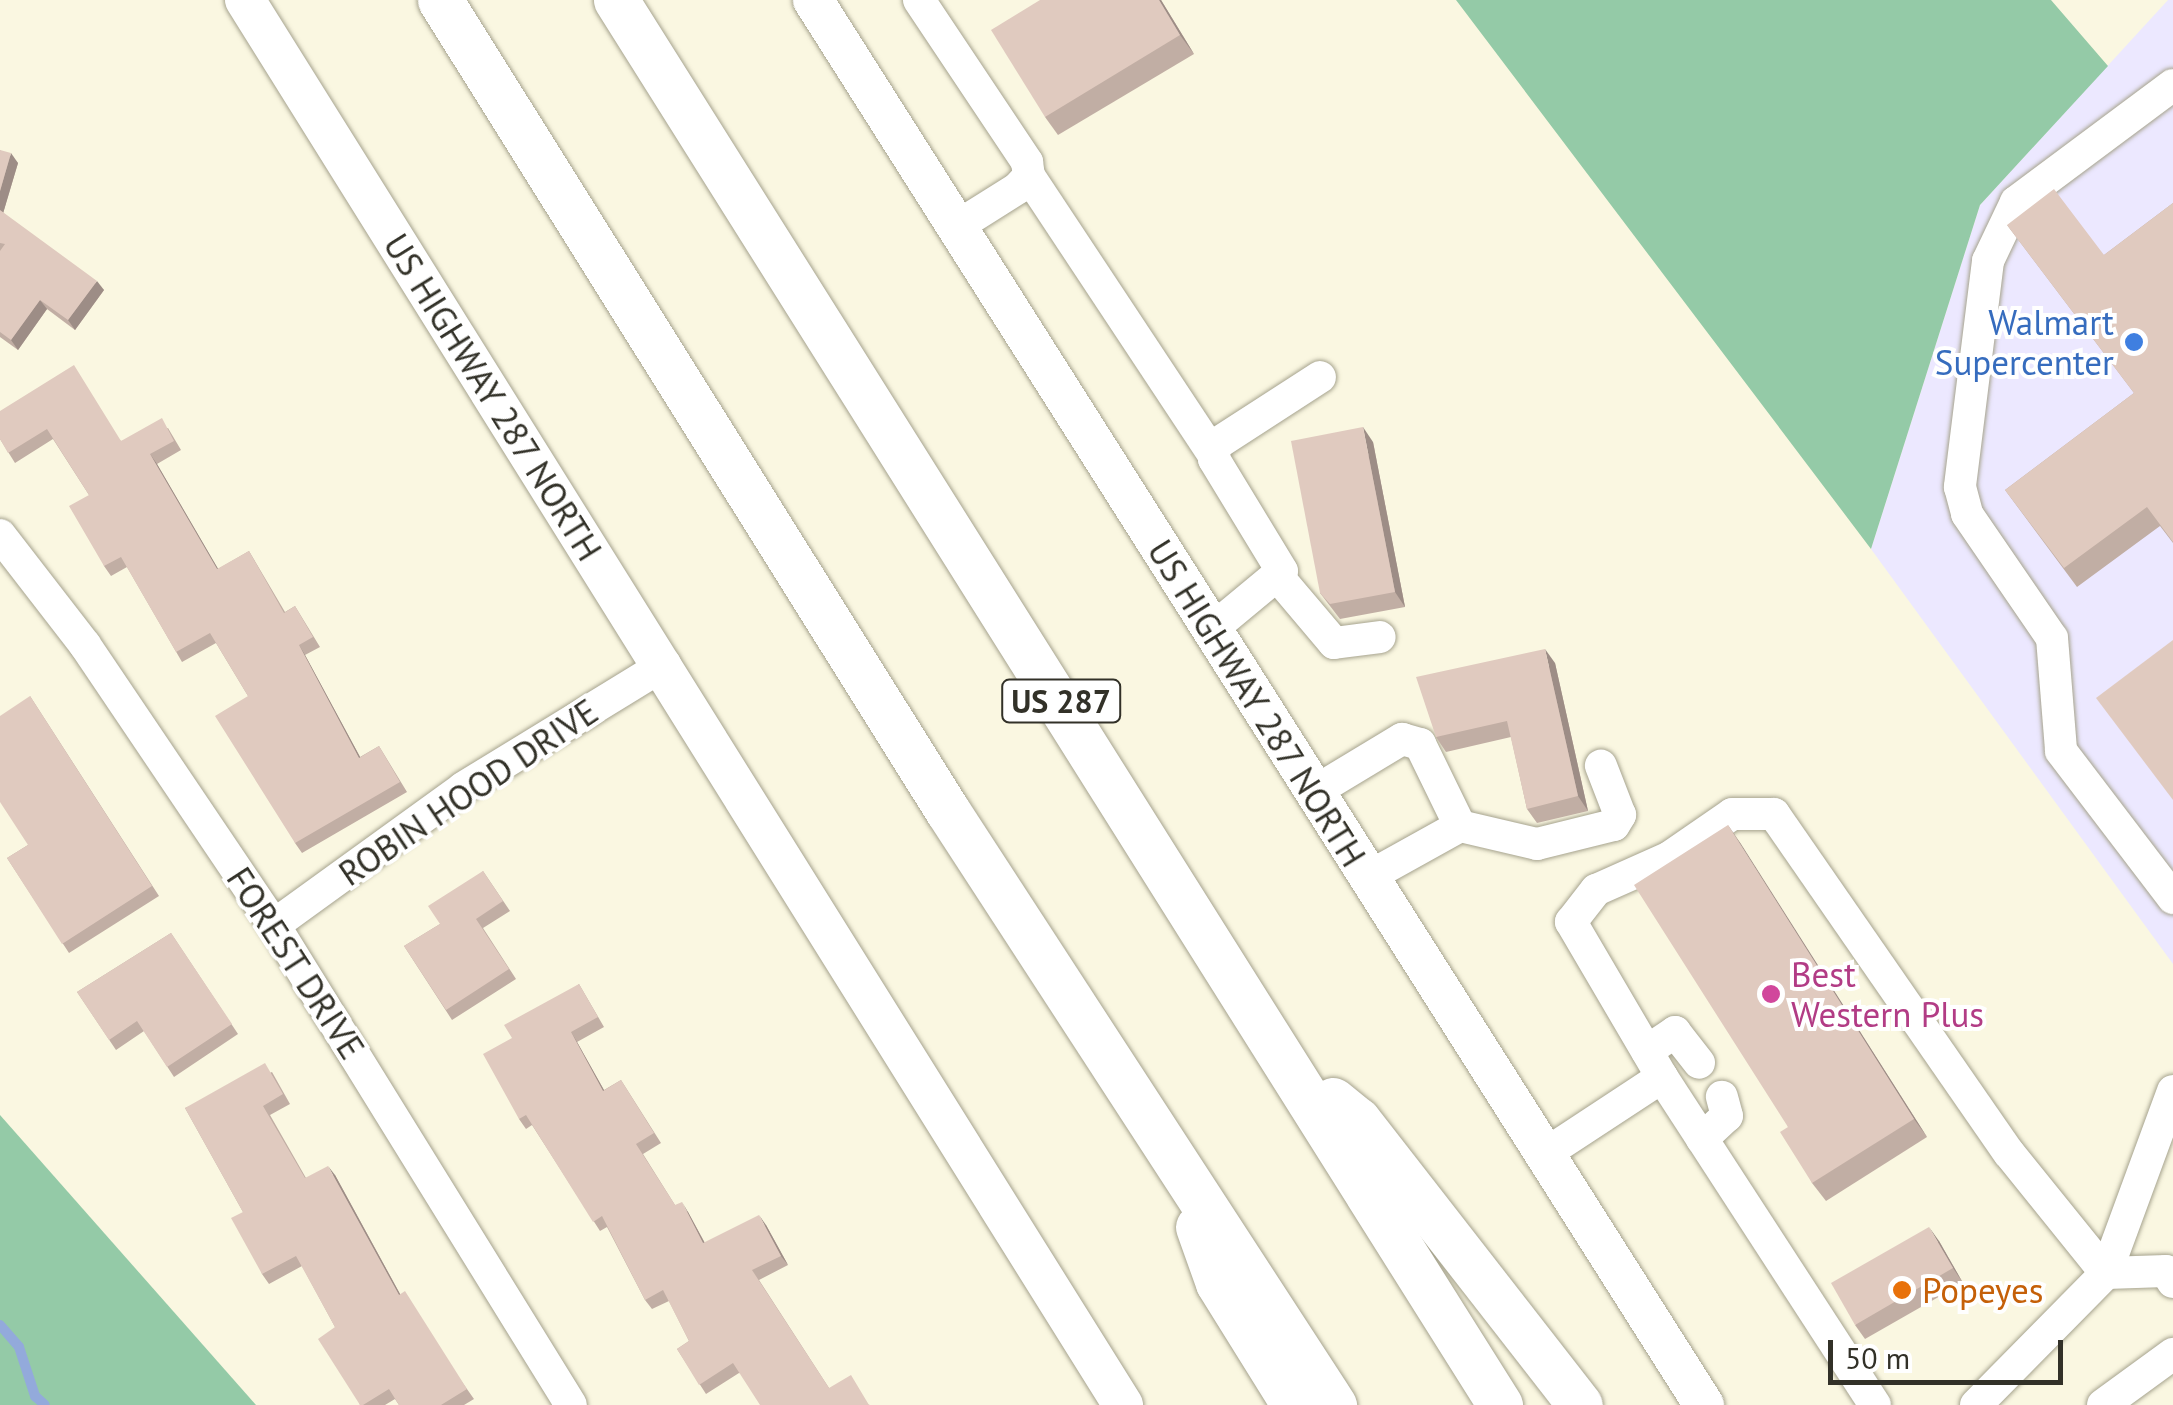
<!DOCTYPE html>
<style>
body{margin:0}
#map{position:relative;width:2173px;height:1405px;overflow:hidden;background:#faf7e1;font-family:"PT Sans",sans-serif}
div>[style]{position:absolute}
.commercial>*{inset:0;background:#ece8ff}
.forest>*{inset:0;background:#94caa7}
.stream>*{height:10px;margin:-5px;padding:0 5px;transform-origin:5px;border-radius:5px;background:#93aadb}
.roads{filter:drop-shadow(0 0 2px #a6a38e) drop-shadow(0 0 2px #a6a38e)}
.minor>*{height:32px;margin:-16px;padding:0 16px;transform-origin:16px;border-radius:16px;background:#fff}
.major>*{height:40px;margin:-20px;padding:0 20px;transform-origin:20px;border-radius:20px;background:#fff}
.highway>*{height:45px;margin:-22.5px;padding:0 22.5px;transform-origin:22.5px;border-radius:22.5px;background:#fff}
.wall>*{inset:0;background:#c1aea4}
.shaded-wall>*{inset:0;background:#9d8d86}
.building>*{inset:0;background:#e0cabf}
.dots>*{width:28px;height:28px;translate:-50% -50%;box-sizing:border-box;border:5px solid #fff;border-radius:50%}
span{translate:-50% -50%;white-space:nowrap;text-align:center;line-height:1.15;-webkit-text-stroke:8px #fff;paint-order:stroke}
.shield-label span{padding:2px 8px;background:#fff;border:2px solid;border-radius:8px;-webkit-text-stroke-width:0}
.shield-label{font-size:32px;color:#323128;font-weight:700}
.shop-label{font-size:35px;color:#366cbe}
.right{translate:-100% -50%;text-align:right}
.street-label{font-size:35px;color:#323128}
.hotel-label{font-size:35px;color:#b23c85}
.left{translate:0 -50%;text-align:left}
.food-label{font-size:35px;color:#c56008}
.scale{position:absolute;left:1828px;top:1340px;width:235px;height:45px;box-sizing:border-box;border:5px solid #323128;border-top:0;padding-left:12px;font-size:30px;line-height:35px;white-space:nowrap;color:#323128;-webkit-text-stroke:8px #fff;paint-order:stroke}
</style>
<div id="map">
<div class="commercial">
<div style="clip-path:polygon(2168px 0,2173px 0,2173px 964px,1871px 549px,1980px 205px)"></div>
</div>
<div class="forest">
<div style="clip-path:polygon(1456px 0,2051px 0,2108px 66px,1980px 205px,1871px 549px)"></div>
<div style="clip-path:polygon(0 1115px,256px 1405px,0 1405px)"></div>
</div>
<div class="stream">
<div style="left:0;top:1325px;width:29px;rotate:49deg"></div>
<div style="left:19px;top:1347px;width:52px;rotate:71.9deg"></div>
<div style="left:35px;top:1396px;width:13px;rotate:42deg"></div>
</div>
<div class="roads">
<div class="minor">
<div style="left:919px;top:0;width:195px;rotate:56.3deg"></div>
<div style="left:1027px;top:162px;width:14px;rotate:82deg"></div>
<div style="left:1029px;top:176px;width:16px;rotate:133deg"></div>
<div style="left:1018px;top:188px;width:73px;rotate:147.8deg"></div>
<div style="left:2173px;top:85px;width:196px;rotate:143.3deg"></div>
<div style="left:2016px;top:202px;width:65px;rotate:115.4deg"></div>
<div style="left:1988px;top:261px;width:228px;rotate:97.1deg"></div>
<div style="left:1960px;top:487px;width:28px;rotate:75deg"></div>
<div style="left:1967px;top:514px;width:150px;rotate:55.6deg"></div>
<div style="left:2052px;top:638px;width:113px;rotate:85.4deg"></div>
<div style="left:2061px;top:751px;width:185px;rotate:52.7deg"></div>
<div style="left:1029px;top:176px;width:332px;rotate:56.5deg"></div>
<div style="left:0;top:535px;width:139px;rotate:52.3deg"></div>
<div style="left:85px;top:645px;width:338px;rotate:56deg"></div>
<div style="left:274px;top:925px;width:564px;rotate:58.25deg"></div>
<div style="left:1279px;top:578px;width:85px;rotate:49.8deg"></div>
<div style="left:1334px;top:643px;width:46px;rotate:-7.4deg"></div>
<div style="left:1211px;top:630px;width:92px;rotate:-39.7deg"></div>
<div style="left:1282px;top:571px;width:131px;rotate:-121.3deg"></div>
<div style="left:1214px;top:459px;width:14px;rotate:-86deg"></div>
<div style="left:1215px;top:445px;width:125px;rotate:-32.9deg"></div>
<div style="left:1314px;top:792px;width:103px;rotate:-31.1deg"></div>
<div style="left:1402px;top:739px;width:19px;rotate:16deg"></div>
<div style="left:1420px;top:744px;width:91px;rotate:64deg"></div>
<div style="left:1460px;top:826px;width:105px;rotate:151deg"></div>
<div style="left:1460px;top:826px;width:79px;rotate:13.2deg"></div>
<div style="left:1537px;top:844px;width:79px;rotate:-13.9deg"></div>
<div style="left:1614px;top:825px;width:12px;rotate:-59deg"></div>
<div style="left:1620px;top:815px;width:53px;rotate:-111.2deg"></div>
<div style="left:274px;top:925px;width:233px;rotate:-35.9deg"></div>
<div style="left:463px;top:788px;width:237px;rotate:-31.5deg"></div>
<div style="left:1647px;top:1051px;width:34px;rotate:-34deg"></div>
<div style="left:1675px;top:1032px;width:39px;rotate:52deg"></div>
<div style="left:1702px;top:1139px;width:34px;rotate:-43deg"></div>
<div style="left:1727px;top:1116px;width:20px;rotate:-105deg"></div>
<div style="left:1545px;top:1154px;width:140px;rotate:-33.3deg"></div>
<div style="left:1875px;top:1405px;width:391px;rotate:-123deg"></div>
<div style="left:1662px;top:1077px;width:180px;rotate:-120.4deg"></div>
<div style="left:1571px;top:922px;width:41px;rotate:-52deg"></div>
<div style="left:1596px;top:890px;width:81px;rotate:-24deg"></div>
<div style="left:1670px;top:857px;width:75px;rotate:-34.7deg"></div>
<div style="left:1732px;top:814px;width:42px"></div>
<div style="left:1774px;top:814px;width:412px;rotate:55.3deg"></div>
<div style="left:2009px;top:1153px;width:154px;rotate:51.1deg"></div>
<div style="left:2106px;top:1273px;width:60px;rotate:-1.9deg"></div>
<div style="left:2166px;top:1271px;width:13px;rotate:58deg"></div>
<div style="left:1976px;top:1405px;width:185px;rotate:-45.4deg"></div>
<div style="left:2106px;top:1273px;width:194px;rotate:-69.8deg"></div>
<div style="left:2103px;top:1405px;width:87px;rotate:-36.1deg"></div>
</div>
<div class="major">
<div style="left:245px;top:0;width:1657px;rotate:58deg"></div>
<div style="left:813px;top:0;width:1664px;rotate:57.62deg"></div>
</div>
<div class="highway">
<div style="left:440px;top:0;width:956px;rotate:57.96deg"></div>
<div style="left:947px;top:810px;width:710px;rotate:56.96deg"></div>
<div style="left:616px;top:0;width:1660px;rotate:57.82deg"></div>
<div style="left:1333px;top:1100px;width:32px;rotate:39deg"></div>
<div style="left:1358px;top:1120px;width:361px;rotate:52.1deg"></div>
<div style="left:1198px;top:1227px;width:59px;rotate:70.3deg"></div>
<div style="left:1218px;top:1283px;width:144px;rotate:58.1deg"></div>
</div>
</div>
<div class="wall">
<div style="clip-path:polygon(1040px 0,1161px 0,1194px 54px,1058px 135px,1045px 117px)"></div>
<div style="clip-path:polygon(0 150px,18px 163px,3px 213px,104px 290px,75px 330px,47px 309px,18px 350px,0 337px)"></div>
<div style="clip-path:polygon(2173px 203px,2173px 543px,2160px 526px,2077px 587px,2005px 490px,2134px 393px,2007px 225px,2104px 255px)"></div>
<div style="clip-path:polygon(0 411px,122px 441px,168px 428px,181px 450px,157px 464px,218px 569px,249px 551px,285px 612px,295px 606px,320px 647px,305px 655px,360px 757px,379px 746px,407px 792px,302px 853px,295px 843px,248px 696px,216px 643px,182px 662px,127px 567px,111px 576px,104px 566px,89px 495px,53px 439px,15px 463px,0 439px)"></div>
<div style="clip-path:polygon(1373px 442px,1405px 607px,1340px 619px,1320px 593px)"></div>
<div style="clip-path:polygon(1555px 663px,1588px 811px,1537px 823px,1527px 809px,1511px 737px,1446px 752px,1436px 737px)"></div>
<div style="clip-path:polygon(30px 696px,159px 896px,69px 953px,7px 858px,28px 845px)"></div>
<div style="clip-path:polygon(1728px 825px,1927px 1137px,1826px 1201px,1812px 1183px,1788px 1127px)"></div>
<div style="clip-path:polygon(483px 871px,510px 911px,483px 928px,516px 979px,452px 1020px,404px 946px,440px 924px)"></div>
<div style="clip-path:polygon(171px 933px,238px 1034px,174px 1077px,144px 1031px,116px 1050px,77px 992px)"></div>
<div style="clip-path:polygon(579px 984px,604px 1027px,577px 1042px,604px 1090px,621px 1080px,661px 1143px,643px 1154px,675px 1205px,688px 1212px,705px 1243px,766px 1225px,788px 1265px,759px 1280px,829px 1388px,870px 1405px,739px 1373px,706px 1394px,677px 1349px,689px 1341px,669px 1301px,652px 1309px,645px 1300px,607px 1227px,600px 1231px,532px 1125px,526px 1129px,519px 1119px,512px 1038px)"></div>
<div style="clip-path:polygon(272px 1072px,290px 1104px,270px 1115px,306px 1178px,335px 1175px,400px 1294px,474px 1399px,464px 1405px,399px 1405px,395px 1399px,385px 1405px,360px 1405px,335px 1327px,302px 1266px,269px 1284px,262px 1274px,243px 1212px,185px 1108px)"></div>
<div style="clip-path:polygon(1939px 1241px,1963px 1283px,1865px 1339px,1855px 1325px)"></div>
</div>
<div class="shaded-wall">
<div style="clip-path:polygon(1159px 0,1161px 0,1194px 54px,1180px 35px)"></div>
<div style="clip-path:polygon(11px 153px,18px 163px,2px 217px,0 214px,0 191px)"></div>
<div style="clip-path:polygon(97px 281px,104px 290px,75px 330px,68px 320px)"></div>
<div style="clip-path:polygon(40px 300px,47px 309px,18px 350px,11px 340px)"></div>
<div style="clip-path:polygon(1363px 427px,1373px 442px,1405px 607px,1395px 592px)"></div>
<div style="clip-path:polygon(150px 454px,157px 464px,224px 579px,217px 569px)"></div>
<div style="clip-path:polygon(299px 645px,305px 655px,366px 768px,359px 758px)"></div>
<div style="clip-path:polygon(1545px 649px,1555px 663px,1588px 811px,1578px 796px)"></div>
<div style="clip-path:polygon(1728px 825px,1741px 844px,1927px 1137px,1914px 1119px)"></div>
<div style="clip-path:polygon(571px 1032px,577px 1042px,610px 1101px,603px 1091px)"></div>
<div style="clip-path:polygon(328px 1166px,335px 1175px,406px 1305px,399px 1295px)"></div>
<div style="clip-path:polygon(682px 1202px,688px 1212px,710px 1253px,703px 1243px)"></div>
<div style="clip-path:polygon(759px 1215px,766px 1225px,788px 1265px,781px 1256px)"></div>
<div style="clip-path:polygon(1929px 1227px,1939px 1241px,1963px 1283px,1953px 1268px)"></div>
</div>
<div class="building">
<div style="clip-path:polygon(1040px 0,1159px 0,1180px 35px,1045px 117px,991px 30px)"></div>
<div style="clip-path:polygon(0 150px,11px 153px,0 191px)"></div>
<div style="clip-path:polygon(2054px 189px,2104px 255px,2173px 203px,2173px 542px,2147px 507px,2064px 568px,2005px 490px,2134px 393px,2007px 225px)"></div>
<div style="clip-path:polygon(0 210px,97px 281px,68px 320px,40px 300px,11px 340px,0 332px,0 251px,5px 244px,0 243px)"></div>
<div style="clip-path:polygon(74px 365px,121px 441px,162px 418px,174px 441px,150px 454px,217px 569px,249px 551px,284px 613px,295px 606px,313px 637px,299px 645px,359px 758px,379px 746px,400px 782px,295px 843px,215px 716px,248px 696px,210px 633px,176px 652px,121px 557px,104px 566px,69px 506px,89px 495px,47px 429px,8px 453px,0 439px,0 411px)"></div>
<div style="clip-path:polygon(1363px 427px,1395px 592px,1330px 604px,1320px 593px,1291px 441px)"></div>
<div style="clip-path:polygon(2173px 640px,2173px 800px,2096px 698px)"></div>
<div style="clip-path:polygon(1545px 649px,1578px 796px,1527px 809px,1507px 721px,1436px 737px,1416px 677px)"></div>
<div style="clip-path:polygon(30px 696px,152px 886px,62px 944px,7px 858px,28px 845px,0 802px,0 716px)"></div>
<div style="clip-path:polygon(1728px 825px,1914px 1119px,1812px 1183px,1780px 1132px,1788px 1127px,1634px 885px)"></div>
<div style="clip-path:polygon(483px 871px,503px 901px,476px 919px,509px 969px,446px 1010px,404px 946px,440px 924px,428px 906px)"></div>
<div style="clip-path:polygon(171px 933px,232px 1024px,167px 1067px,137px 1021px,109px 1040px,77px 992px)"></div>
<div style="clip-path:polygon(579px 984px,598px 1017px,571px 1032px,603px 1091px,621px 1080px,654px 1133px,636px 1144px,675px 1205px,682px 1202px,703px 1243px,759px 1215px,781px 1256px,752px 1270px,829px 1388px,851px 1375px,869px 1405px,760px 1405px,733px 1363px,699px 1385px,677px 1349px,689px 1341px,663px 1290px,645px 1300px,602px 1216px,593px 1222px,526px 1115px,519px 1119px,483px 1054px,512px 1038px,504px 1025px)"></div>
<div style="clip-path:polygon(265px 1063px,283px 1094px,263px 1106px,305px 1178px,328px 1166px,399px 1295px,405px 1291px,467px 1389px,441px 1405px,399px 1405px,389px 1389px,363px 1405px,360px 1405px,318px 1339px,335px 1327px,296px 1256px,262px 1274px,231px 1218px,243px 1212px,185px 1108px)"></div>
<div style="clip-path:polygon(1929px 1227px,1953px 1268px,1855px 1325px,1831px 1283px)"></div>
</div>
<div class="dots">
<div style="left:2134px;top:342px;background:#3f7fe0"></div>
<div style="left:1771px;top:994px;background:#d1479c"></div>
<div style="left:1902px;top:1290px;background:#e8710a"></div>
</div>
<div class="shield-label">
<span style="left:1061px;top:701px">US 287</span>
</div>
<div class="shop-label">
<span class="right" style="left:2114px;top:342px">Walmart<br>Supercenter</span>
</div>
<div class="street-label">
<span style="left:493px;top:397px;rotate:58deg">US HIGHWAY 287 NORTH</span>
<span style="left:1257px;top:703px;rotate:58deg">US HIGHWAY 287 NORTH</span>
<span style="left:468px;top:792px;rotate:-34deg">ROBIN HOOD DRIVE</span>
<span style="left:296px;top:963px;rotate:57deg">FOREST DRIVE</span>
</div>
<div class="hotel-label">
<span class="left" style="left:1791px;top:994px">Best<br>Western Plus</span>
</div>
<div class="food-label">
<span class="left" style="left:1922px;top:1290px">Popeyes</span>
</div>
<div class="scale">50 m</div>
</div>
